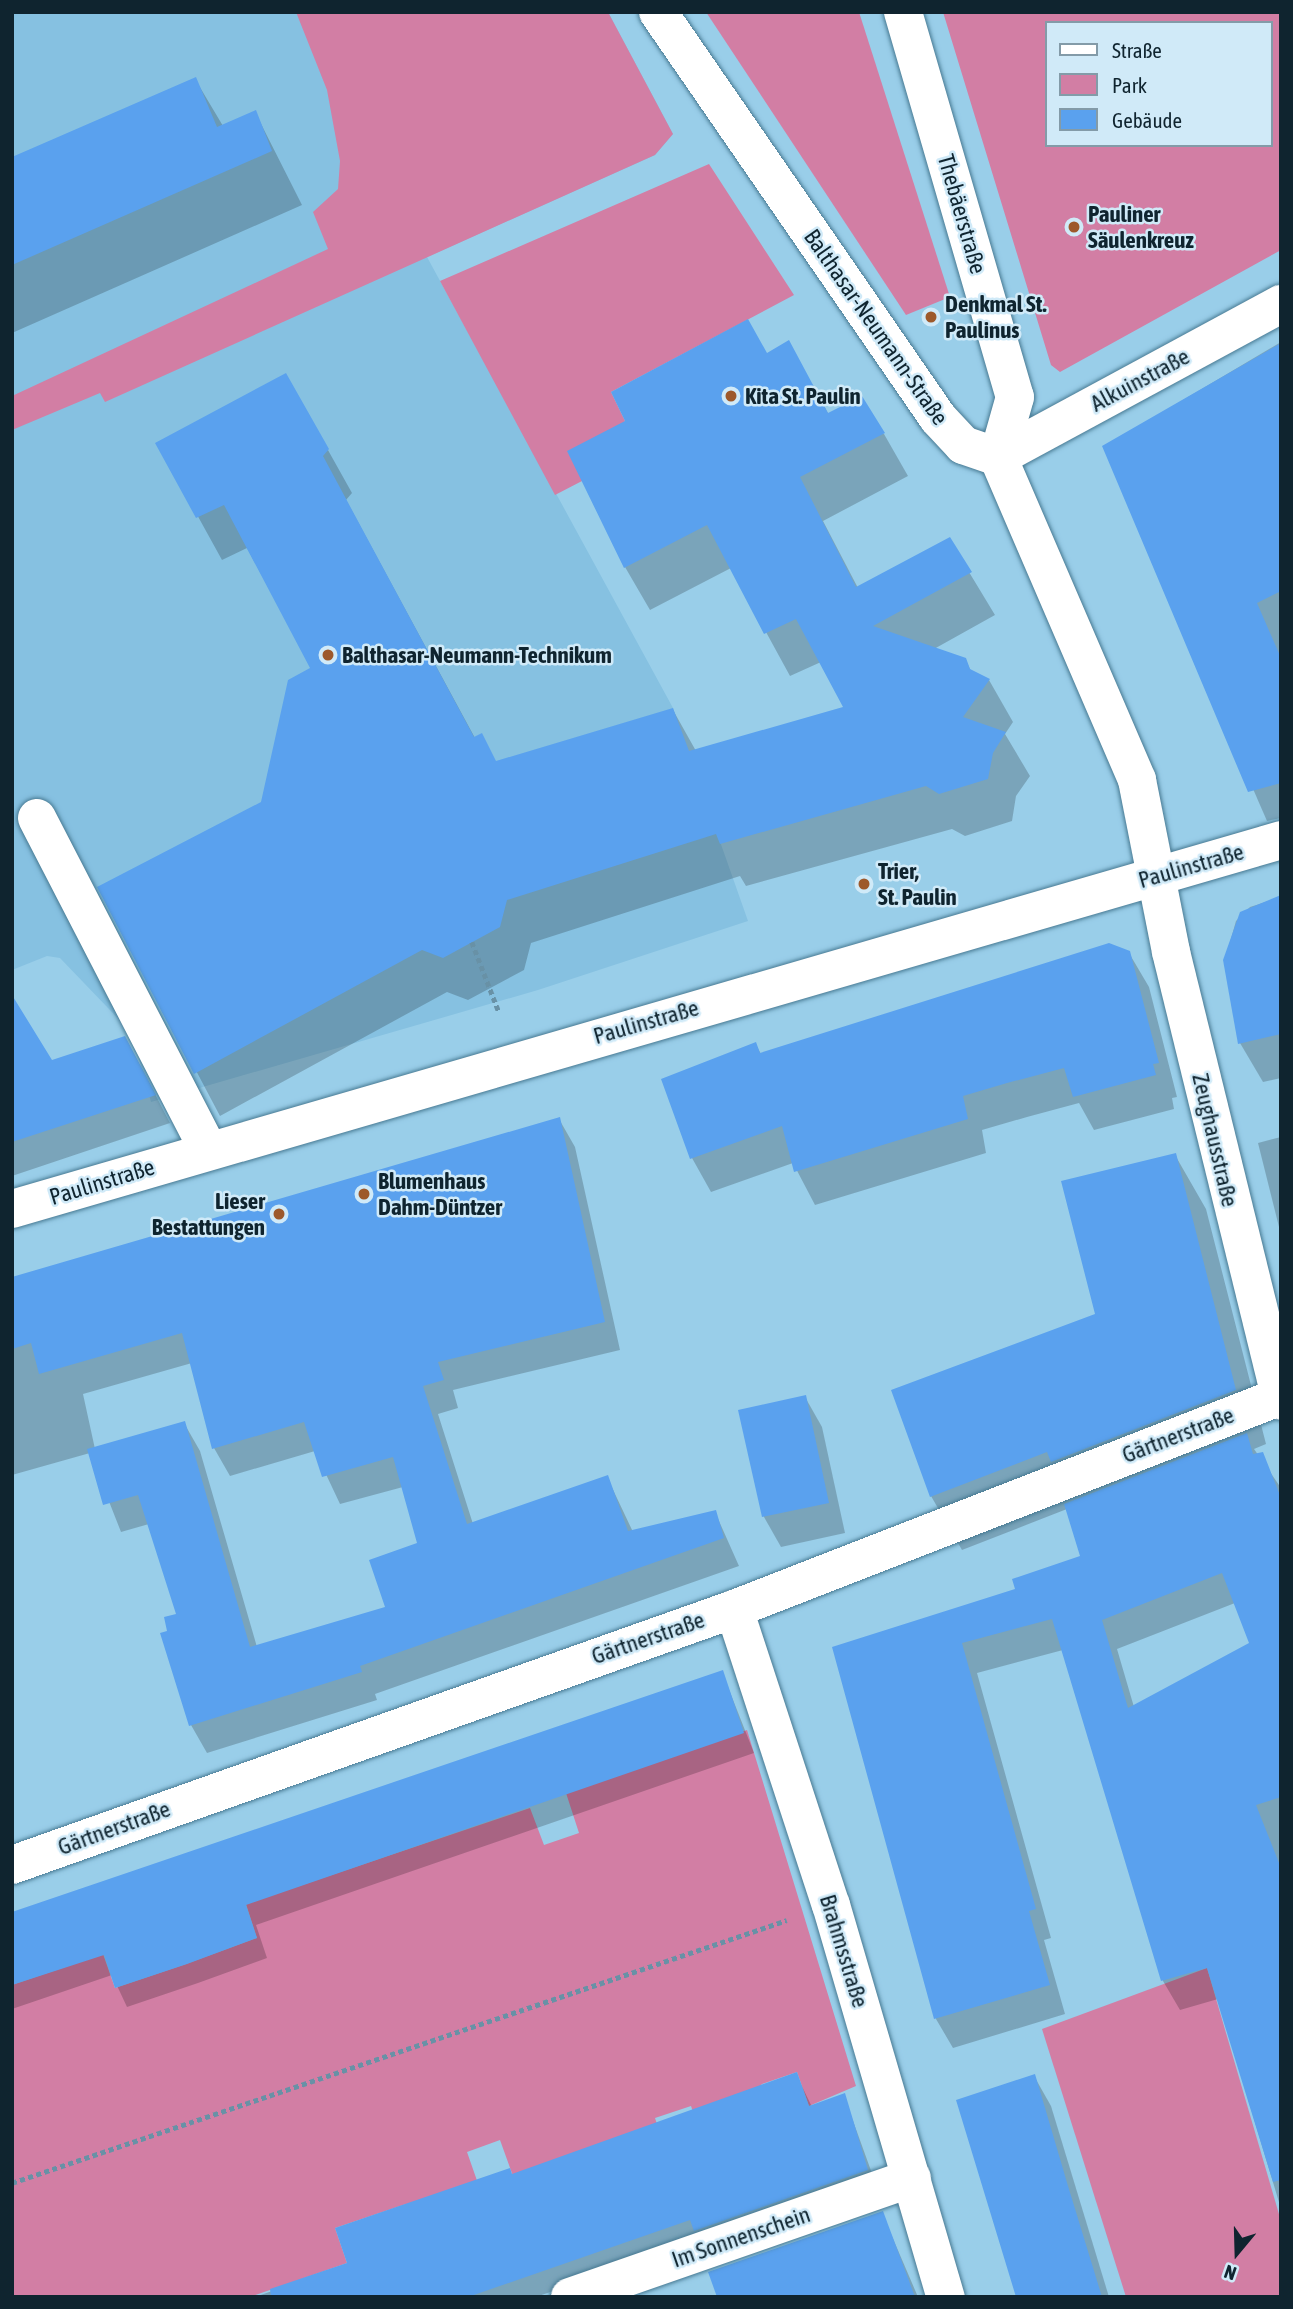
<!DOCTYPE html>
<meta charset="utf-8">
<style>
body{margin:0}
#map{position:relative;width:1293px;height:2309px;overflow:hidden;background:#99cee9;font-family:"Asap Condensed",sans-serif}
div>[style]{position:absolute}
.built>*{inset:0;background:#86c1e1}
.green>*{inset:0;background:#d27ea4}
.shadow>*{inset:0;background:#0003}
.building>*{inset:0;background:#5aa1ee}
.path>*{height:4.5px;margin-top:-2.25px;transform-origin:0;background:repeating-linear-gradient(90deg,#6891a6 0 5px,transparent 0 8.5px)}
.roads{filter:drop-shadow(0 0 2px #477992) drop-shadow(0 0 2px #477992)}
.minor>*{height:38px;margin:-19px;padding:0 19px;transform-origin:19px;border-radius:19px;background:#fff}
.dots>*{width:19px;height:19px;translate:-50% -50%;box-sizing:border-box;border:4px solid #d0eaf8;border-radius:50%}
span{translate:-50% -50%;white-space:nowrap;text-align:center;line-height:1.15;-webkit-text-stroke:5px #d0eaf8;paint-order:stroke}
.street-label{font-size:23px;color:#0f242f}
.poi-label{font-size:23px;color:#0f242f;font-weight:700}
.left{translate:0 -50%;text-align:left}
.right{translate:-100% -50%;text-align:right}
.frame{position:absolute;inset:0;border:14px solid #0f242f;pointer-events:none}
.legend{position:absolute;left:1045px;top:21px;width:228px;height:126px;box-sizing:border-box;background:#d0eaf8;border:2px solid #839ba8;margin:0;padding:9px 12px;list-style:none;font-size:21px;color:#0f242f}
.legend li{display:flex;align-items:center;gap:14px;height:35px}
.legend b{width:35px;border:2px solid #839ba8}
.north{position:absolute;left:1202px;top:2218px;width:70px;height:70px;-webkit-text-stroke:5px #d0eaf8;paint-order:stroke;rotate:199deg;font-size:19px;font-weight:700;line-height:28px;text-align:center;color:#0f242f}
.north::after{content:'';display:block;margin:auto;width:24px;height:32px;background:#0f242f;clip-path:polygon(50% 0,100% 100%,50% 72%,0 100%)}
</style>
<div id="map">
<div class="built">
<div style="clip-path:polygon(12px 12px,608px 12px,673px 134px,655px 155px,427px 257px,673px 708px,748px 921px,538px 990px,151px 1102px,132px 1033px,60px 958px,47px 956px,12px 970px)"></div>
</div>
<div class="green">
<div style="clip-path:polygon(296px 12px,608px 12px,673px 134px,655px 155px,105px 402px,100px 393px,12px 430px,12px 396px,328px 249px,313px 212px,338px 189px,340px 161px,327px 90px)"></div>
<div style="clip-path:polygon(706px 12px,859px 12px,950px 297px,906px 315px)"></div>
<div style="clip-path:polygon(evenodd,943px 12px,1281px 12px,1281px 250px,1060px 372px,1051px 365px,943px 12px,1046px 23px,1270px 23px,1270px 145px,1046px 145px,1046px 23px)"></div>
<div style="clip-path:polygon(709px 164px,794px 295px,611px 392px,625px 421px,582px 481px,555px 495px,440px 281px)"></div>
<div style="clip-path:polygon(747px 1730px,856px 2086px,809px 2106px,797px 2072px,762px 2084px,703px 2142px,691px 2106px,655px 2118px,667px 2154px,523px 2204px,500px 2140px,467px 2152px,489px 2215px,406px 2204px,335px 2228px,347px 2263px,250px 2297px,12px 2297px,12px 1985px,103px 1954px,115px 1988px,186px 1964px,257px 1938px,246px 1904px,530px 1808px,544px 1845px,579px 1833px,566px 1793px)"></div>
<div style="clip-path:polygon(1207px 1968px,1281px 2221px,1281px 2297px,1126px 2297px,1042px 2029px)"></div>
</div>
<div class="shadow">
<div style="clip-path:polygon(195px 79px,223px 126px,255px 112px,302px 205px,12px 333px,12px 159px)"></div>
<div style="clip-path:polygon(1281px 342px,1281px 818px,1267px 821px,1104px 447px)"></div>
<div style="clip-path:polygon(767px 355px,813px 385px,829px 415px,884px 434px,908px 476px,823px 521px,858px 588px,949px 539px,995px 615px,934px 649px,965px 659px,972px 673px,989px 680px,1013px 722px,1005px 734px,1030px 776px,1016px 796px,1012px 821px,965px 836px,952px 829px,746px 886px,740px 876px,531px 943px,524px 970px,468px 1000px,447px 992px,220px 1116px,99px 887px,262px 803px,313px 669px,247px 548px,222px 560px,158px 444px,286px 375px,352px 493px,346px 500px,475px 738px,496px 762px,673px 710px,696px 751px,846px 708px,821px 662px,790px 676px,731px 568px,650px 610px,625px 567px)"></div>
<div style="clip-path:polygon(1281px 897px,1281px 1078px,1263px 1082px,1240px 1043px,1225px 960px,1236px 921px,1250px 907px)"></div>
<div style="clip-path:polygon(1129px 953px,1149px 987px,1177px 1097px,1172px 1098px,1174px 1109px,1094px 1130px,1079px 1103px,1027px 1117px,982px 1130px,986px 1153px,815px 1205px,793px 1163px,711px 1192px,692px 1158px,756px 1045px,761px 1054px)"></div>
<div style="clip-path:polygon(12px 1026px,51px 1062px,140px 1065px,170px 1123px,12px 1176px)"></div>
<div style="clip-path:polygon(evenodd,559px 1119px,575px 1147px,620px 1350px,453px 1390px,458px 1408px,438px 1414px,473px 1524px,607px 1477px,633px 1532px,715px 1512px,739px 1566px,375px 1694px,377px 1700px,207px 1753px,191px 1725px,169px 1632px,178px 1615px,149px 1524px,121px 1532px,90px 1453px,12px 1475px,12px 1279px,559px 1119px,192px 1363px,214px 1448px,230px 1476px,315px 1451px,340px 1504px,403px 1487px,419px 1544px,387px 1608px,257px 1647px,200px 1451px,184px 1423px,95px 1449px,83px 1394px,192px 1363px)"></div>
<div style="clip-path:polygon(1281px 1137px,1281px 1235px,1258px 1143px)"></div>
<div style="clip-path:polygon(evenodd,1175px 1155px,1206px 1209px,1266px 1444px,1254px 1449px,1281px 1488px,1281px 2209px,1218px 1999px,1180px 2010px,1163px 1981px,1063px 1650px,977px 1673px,1051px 1938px,1044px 1940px,1065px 2014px,953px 2048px,936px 2019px,835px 1649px,1017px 1590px,1082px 1558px,1067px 1509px,962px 1550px,931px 1496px,893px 1391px,1097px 1315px,1175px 1155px,1235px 1603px,1251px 1643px,1134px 1707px,1117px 1649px,1235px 1603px)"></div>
<div style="clip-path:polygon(805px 1397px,822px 1427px,845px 1533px,781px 1547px,764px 1517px,740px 1411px)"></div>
<div style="clip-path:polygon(722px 1672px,754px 1753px,256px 1925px,267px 1958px,198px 1983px,127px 2007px,112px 1975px,12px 2009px,12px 1914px)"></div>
<div style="clip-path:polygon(796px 2074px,812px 2107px,844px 2096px,878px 2190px,701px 2239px,536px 2297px,255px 2297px,349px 2264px,513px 2176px)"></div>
<div style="clip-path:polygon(1034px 2076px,1051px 2106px,1109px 2297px,1018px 2297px)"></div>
<div style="clip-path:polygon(882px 2213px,918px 2297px,712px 2297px,718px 2295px)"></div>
</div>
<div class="building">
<div style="clip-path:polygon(196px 77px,217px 127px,256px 110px,272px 151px,12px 265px,12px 157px)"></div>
<div style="clip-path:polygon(748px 319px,767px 353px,789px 340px,828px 413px,862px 396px,885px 433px,800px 477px,856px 587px,950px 537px,972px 572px,873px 626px,966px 658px,970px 669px,990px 679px,963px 717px,1006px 732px,993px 753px,988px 779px,939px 794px,926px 786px,720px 844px,716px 834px,507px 900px,500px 927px,443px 958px,422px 950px,194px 1074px,97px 887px,261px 802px,288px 680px,310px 668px,224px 505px,196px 518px,155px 443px,286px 373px,329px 449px,323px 456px,474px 737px,482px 733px,496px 761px,673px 708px,689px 751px,843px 707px,796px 619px,764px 634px,707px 525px,624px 568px,567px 451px,625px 421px,611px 392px)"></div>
<div style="clip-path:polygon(1281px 343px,1281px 591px,1257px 603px,1281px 658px,1281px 783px,1248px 792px,1102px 446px)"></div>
<div style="clip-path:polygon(1281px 895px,1281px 1034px,1238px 1044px,1223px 960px,1240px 912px)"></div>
<div style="clip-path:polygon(1109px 943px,1130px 951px,1159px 1063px,1153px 1064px,1156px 1075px,1073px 1097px,1064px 1068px,1007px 1083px,963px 1096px,968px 1119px,794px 1172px,782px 1126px,690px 1159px,661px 1079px,756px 1042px,760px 1053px)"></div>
<div style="clip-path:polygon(12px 995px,52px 1060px,125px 1036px,156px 1095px,12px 1142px)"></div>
<div style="clip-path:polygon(560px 1117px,605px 1322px,438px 1362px,444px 1380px,423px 1386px,467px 1524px,608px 1475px,628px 1531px,716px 1510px,724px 1538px,360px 1666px,362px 1672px,189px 1726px,160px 1633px,167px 1631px,164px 1617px,176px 1614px,138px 1495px,103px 1505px,87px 1449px,185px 1421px,250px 1647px,385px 1607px,369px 1560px,417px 1543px,393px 1457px,322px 1477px,304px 1422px,212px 1449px,182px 1333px,39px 1374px,31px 1343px,12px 1349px,12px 1277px)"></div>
<div style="clip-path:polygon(1176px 1153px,1236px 1390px,1051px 1462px,1047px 1452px,930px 1497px,891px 1390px,1095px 1314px,1061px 1181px)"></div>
<div style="clip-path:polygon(806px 1395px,829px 1503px,762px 1517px,738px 1410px)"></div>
<div style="clip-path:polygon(evenodd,1247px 1433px,1253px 1454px,1263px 1452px,1281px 1498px,1281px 1797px,1256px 1805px,1281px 1868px,1281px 2180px,1273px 2182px,1207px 1968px,1161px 1981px,1052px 1619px,962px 1643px,1036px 1909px,1029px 1911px,1050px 1985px,934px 2019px,832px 1647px,1015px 1589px,1012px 1579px,1080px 1556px,1064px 1504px,1247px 1433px,1222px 1573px,1249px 1643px,1128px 1708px,1102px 1620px,1222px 1573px)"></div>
<div style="clip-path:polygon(723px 1670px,744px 1733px,246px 1905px,257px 1938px,187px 1964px,115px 1988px,104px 1955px,12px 1985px,12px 1912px)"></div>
<div style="clip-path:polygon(797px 2072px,809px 2106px,845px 2093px,868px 2170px,694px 2231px,690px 2220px,468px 2297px,271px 2297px,270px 2289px,347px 2263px,335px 2228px,510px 2168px,512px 2174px)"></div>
<div style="clip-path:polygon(1035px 2074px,1068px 2186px,1102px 2297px,1016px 2297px,956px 2100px)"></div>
<div style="clip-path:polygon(883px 2211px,915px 2297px,717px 2297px,708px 2272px)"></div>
</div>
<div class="path">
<div style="left:472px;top:942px;width:75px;rotate:68.9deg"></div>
<div style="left:12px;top:2183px;width:818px;rotate:-18.74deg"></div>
</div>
<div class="roads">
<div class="minor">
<div style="left:658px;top:12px;width:493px;rotate:55.4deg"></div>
<div style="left:938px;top:418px;width:37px;rotate:47deg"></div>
<div style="left:963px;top:445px;width:37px;rotate:19deg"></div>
<div style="left:998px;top:457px;width:352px;rotate:66.7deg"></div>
<div style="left:1137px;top:780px;width:175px;rotate:78.8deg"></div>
<div style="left:1171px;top:952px;width:462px;rotate:76.2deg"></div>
<div style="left:903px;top:12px;width:401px;rotate:73.8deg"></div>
<div style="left:1015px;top:397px;width:62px;rotate:105.8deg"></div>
<div style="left:998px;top:457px;width:322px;rotate:-28.4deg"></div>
<div style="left:37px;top:818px;width:373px;rotate:62.7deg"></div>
<div style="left:12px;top:1209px;width:1322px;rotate:-16.21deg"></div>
<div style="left:734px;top:1609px;width:311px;rotate:71.9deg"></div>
<div style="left:831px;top:1905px;width:409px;rotate:73.7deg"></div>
<div style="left:12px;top:1865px;width:766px;rotate:-19.52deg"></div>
<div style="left:734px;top:1609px;width:585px;rotate:-21.26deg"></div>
<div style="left:570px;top:2297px;width:362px;rotate:-19.2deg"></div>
</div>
</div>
<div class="dots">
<div style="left:1074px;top:227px;background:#9d592b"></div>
<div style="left:931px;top:317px;background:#9d592b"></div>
<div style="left:731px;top:396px;background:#9d592b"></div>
<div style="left:328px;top:655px;background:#9d592b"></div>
<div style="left:864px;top:884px;background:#9d592b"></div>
<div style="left:364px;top:1194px;background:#9d592b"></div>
<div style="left:279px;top:1214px;background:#9d592b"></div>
</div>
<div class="street-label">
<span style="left:962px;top:214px;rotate:74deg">Thebäerstraße</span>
<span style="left:876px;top:327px;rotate:55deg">Balthasar-Neumann-Straße</span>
<span style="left:1140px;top:380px;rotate:-28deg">Alkuinstraße</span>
<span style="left:1191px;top:866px;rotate:-16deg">Paulinstraße</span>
<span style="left:646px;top:1022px;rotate:-16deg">Paulinstraße</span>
<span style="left:1215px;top:1140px;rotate:77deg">Zeughausstraße</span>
<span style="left:102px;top:1182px;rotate:-17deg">Paulinstraße</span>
<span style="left:1178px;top:1435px;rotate:-21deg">Gärtnerstraße</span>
<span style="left:648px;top:1638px;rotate:-19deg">Gärtnerstraße</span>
<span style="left:114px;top:1828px;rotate:-20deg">Gärtnerstraße</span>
<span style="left:844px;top:1951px;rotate:73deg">Brahmsstraße</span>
<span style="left:741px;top:2237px;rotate:-19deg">Im Sonnenschein</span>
</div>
<div class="poi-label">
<span class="left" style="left:1088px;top:227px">Pauliner<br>Säulenkreuz</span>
<span class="left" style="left:945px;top:317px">Denkmal St.<br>Paulinus</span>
<span class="left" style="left:745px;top:396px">Kita St. Paulin</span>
<span class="left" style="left:342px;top:655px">Balthasar-Neumann-Technikum</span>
<span class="left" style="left:878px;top:884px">Trier,<br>St. Paulin</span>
<span class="left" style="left:378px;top:1194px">Blumenhaus<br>Dahm-Düntzer</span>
<span class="right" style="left:265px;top:1214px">Lieser<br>Bestattungen</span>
</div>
<div class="frame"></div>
<ul class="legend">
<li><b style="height:9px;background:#fff"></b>Straße</li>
<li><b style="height:19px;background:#d27ea4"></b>Park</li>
<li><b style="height:19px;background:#5aa1ee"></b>Gebäude</li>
</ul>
<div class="north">N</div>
</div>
